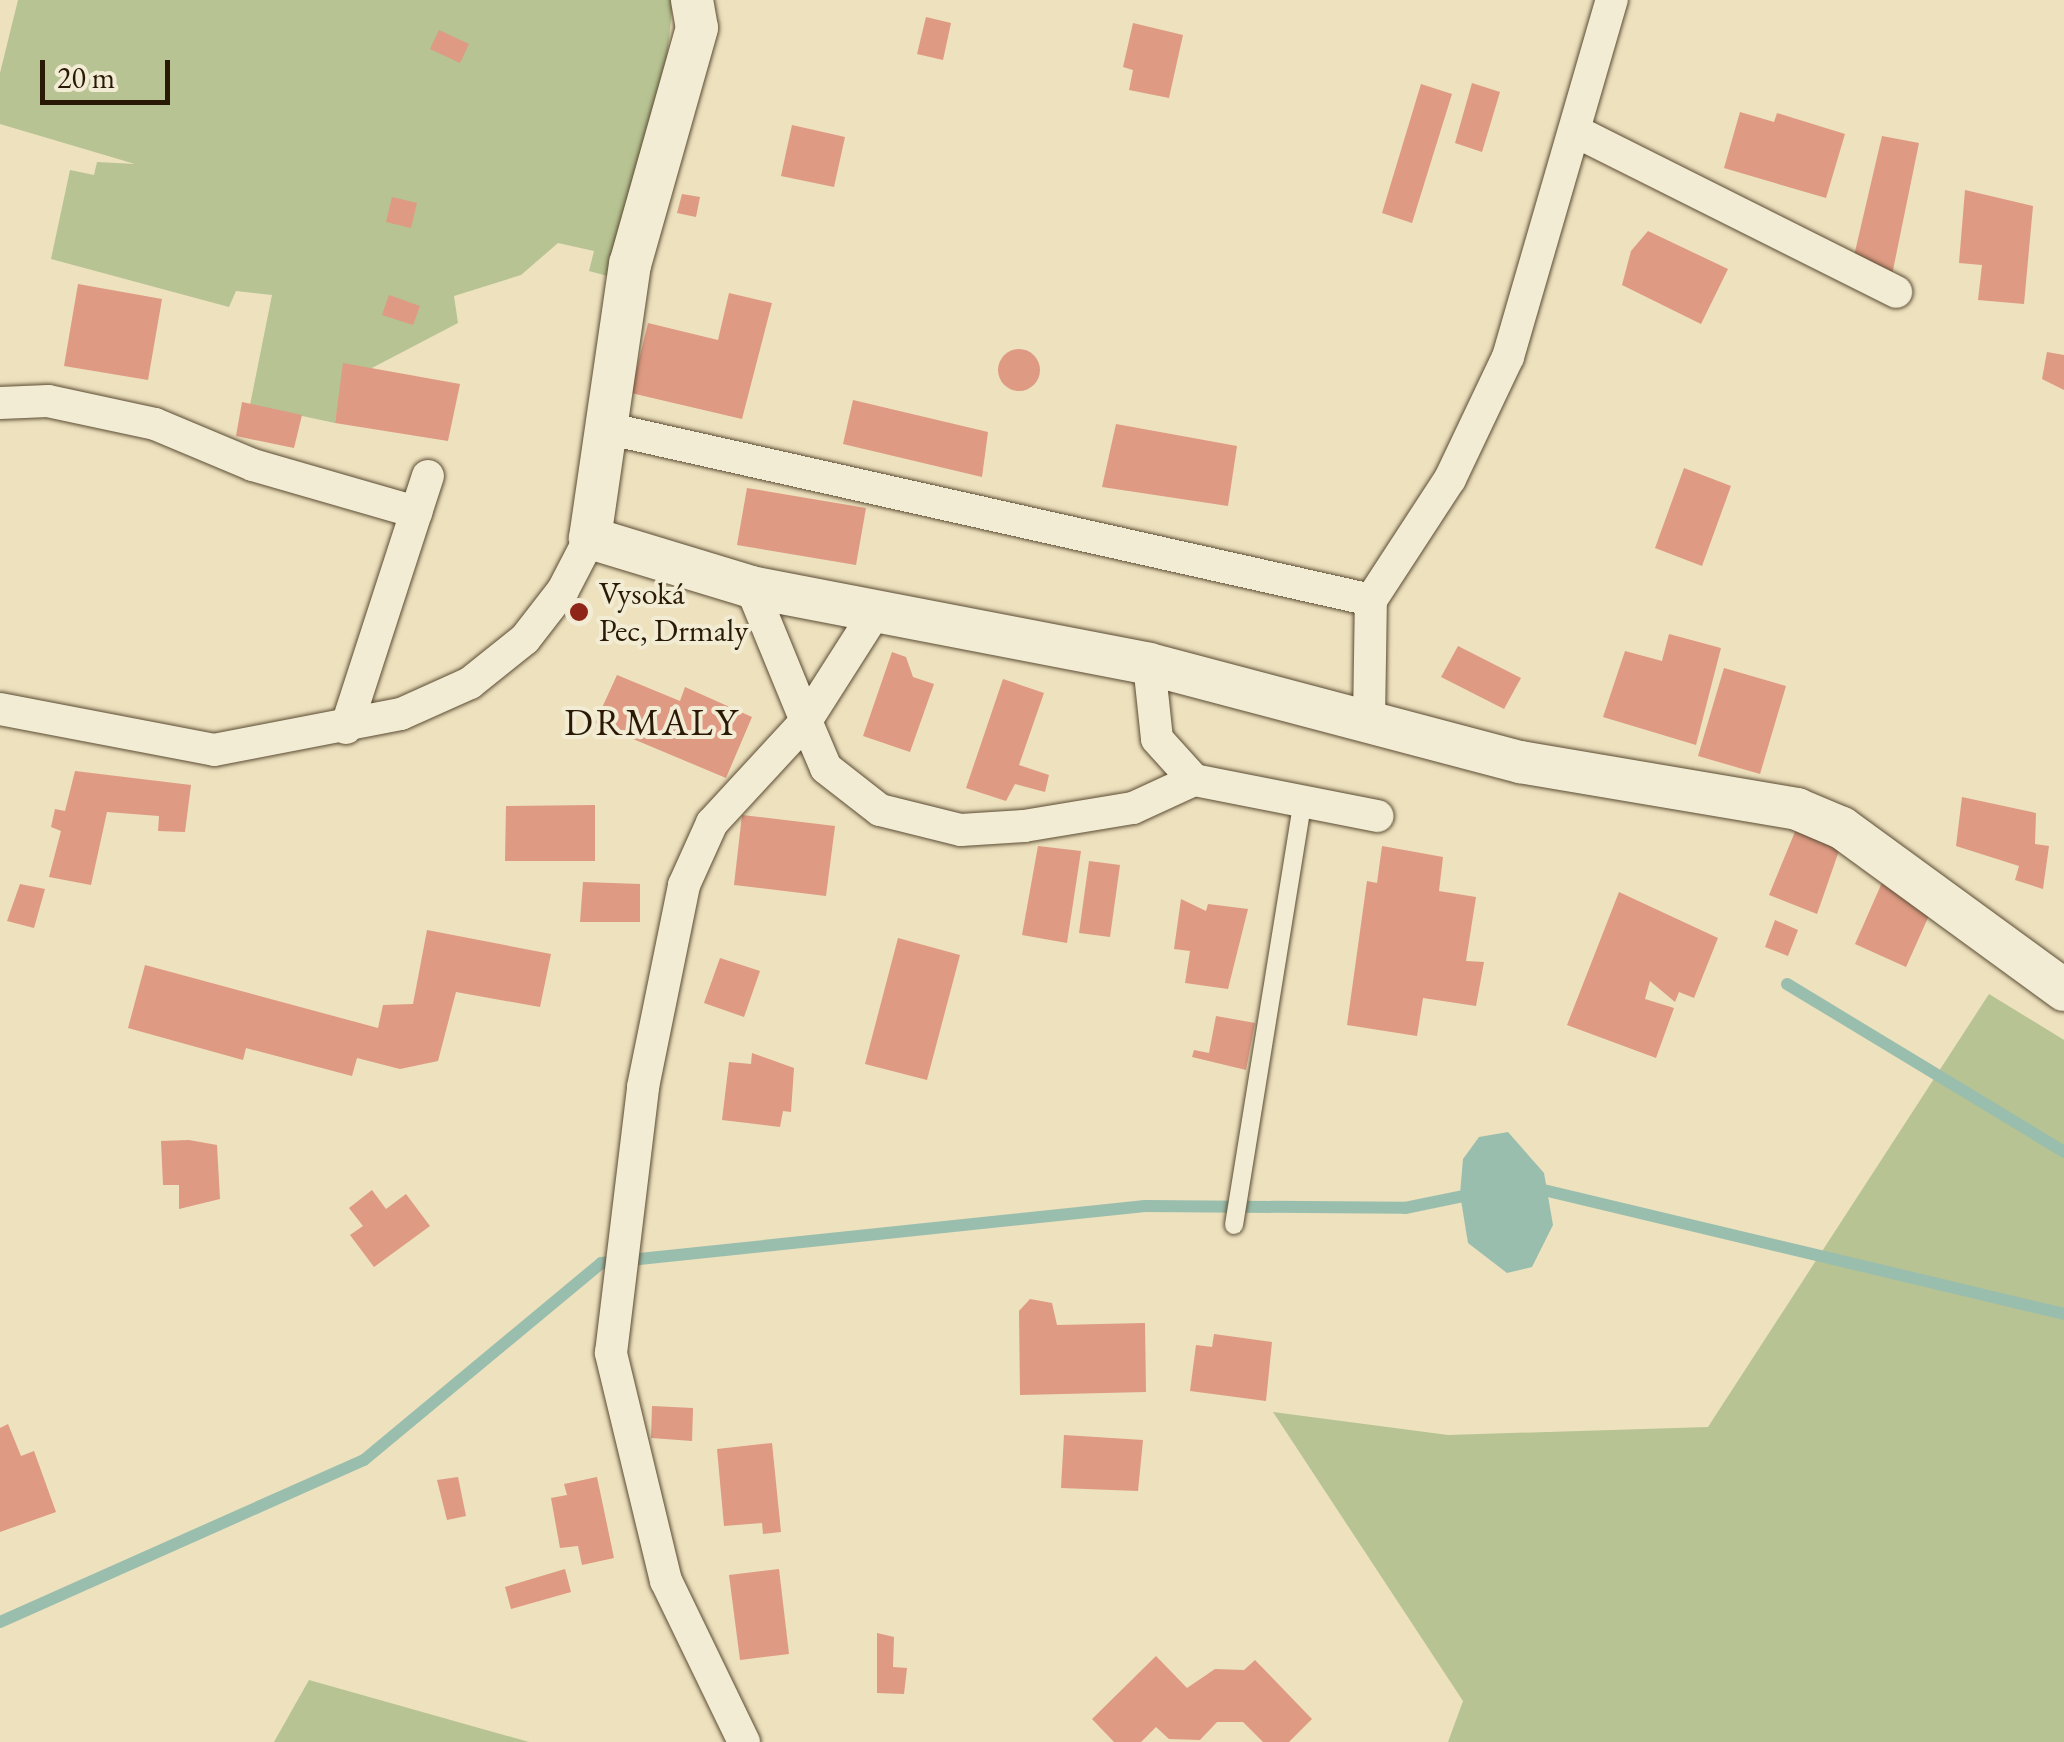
<!DOCTYPE html>
<meta charset="utf-8">
<style>
body{margin:0}
#map{position:relative;width:2064px;height:1742px;overflow:hidden;background:#ede1be;font-family:"EB Garamond",serif}
div>[style]{position:absolute}
.green>*{inset:0;background:#b7c392}
.water>*{inset:0;background:#9abeae}
.stream>*{height:12px;margin:-6px;padding:0 6px;transform-origin:6px;border-radius:6px;background:#9abeae}
.building>*{inset:0;background:#de9a83}
.round{border-radius:50%}
.roads{filter:drop-shadow(0 0 2px #5b4c33) drop-shadow(0 0 2px #5b4c33)}
.service>*{height:18px;margin:-9px;padding:0 9px;transform-origin:9px;border-radius:9px;background:#f3ecd5}
.minor>*{height:32px;margin:-16px;padding:0 16px;transform-origin:16px;border-radius:16px;background:#f3ecd5}
.tertiary>*{height:42px;margin:-21px;padding:0 21px;transform-origin:21px;border-radius:21px;background:#f3ecd5}
.dots>*{width:28px;height:28px;translate:-50% -50%;box-sizing:border-box;border:5px solid #f3ecd5;border-radius:50%}
span{translate:-50% -50%;white-space:nowrap;text-align:center;line-height:1.15;-webkit-text-stroke:8px #f3ecd5;paint-order:stroke}
.poi-label{font-size:32px;color:#2a1a05}
.left{translate:0 -50%;text-align:left}
.quarter-label{font-size:38px;color:#2a1a05;letter-spacing:2.5px}
.scale{position:absolute;left:40px;top:60px;width:130px;height:45px;box-sizing:border-box;border:5px solid #2a1a05;border-top:0;padding-left:12px;font-size:30px;line-height:35px;white-space:nowrap;color:#2a1a05;-webkit-text-stroke:8px #f3ecd5;paint-order:stroke}
</style>
<div id="map">
<div class="green">
<div style="clip-path:polygon(18px 0,673px 0,666px 68px,615px 278px,589px 271px,594px 251px,558px 243px,521px 275px,454px 296px,458px 323px,370px 369px,344px 365px,335px 423px,250px 405px,272px 295px,236px 291px,229px 307px,51px 259px,70px 170px,94px 175px,97px 162px,135px 164px,0 124px,0 73px)"></div>
<div style="clip-path:polygon(1989px 994px,2064px 1040px,2064px 1742px,1448px 1742px,1463px 1701px,1273px 1412px,1448px 1435px,1708px 1427px)"></div>
<div style="clip-path:polygon(309px 1680px,529px 1742px,274px 1742px)"></div>
</div>
<div class="water">
<div style="clip-path:polygon(1508px 1132px,1544px 1173px,1553px 1225px,1532px 1267px,1507px 1273px,1468px 1243px,1460px 1194px,1463px 1159px,1479px 1137px)"></div>
</div>
<div class="stream">
<div style="left:1787px;top:984px;width:324px;rotate:31.2deg"></div>
<div style="left:1531px;top:1187px;width:548px;rotate:13.4deg"></div>
<div style="left:0;top:1622px;width:398px;rotate:-24deg"></div>
<div style="left:364px;top:1460px;width:308px;rotate:-39.7deg"></div>
<div style="left:601px;top:1263px;width:547px;rotate:-5.98deg"></div>
<div style="left:1145px;top:1206px;width:260px;rotate:0.4deg"></div>
<div style="left:1405px;top:1208px;width:69px;rotate:-11.6deg"></div>
</div>
<div class="building">
<div style="clip-path:polygon(926px 17px,951px 23px,943px 60px,917px 54px)"></div>
<div style="clip-path:polygon(1133px 23px,1183px 35px,1169px 98px,1129px 90px,1133px 70px,1123px 67px)"></div>
<div style="clip-path:polygon(439px 30px,469px 44px,460px 63px,430px 49px)"></div>
<div style="clip-path:polygon(1472px 83px,1500px 92px,1482px 152px,1455px 143px)"></div>
<div style="clip-path:polygon(1421px 84px,1452px 94px,1412px 223px,1382px 213px)"></div>
<div style="clip-path:polygon(1740px 112px,1774px 122px,1777px 113px,1845px 134px,1826px 198px,1724px 168px)"></div>
<div style="clip-path:polygon(792px 125px,845px 137px,834px 187px,781px 176px)"></div>
<div style="clip-path:polygon(1882px 136px,1919px 143px,1892px 275px,1854px 256px)"></div>
<div style="clip-path:polygon(1965px 190px,2033px 206px,2024px 304px,1978px 300px,1982px 265px,1959px 263px)"></div>
<div style="clip-path:polygon(682px 194px,700px 197px,696px 217px,677px 213px)"></div>
<div style="clip-path:polygon(392px 197px,417px 203px,411px 228px,386px 222px)"></div>
<div style="clip-path:polygon(1648px 231px,1728px 269px,1701px 324px,1622px 285px,1631px 251px)"></div>
<div style="clip-path:polygon(78px 284px,162px 299px,148px 380px,64px 366px)"></div>
<div style="clip-path:polygon(729px 293px,772px 303px,742px 419px,631px 393px,648px 323px,718px 340px)"></div>
<div style="clip-path:polygon(389px 295px,420px 306px,413px 325px,382px 315px)"></div>
<div class="round" style="left:998px;top:349px;width:42px;height:42px"></div>
<div style="clip-path:polygon(2047px 352px,2064px 355px,2064px 390px,2042px 379px)"></div>
<div style="clip-path:polygon(343px 363px,460px 384px,448px 441px,335px 423px)"></div>
<div style="clip-path:polygon(853px 400px,988px 432px,982px 477px,843px 444px)"></div>
<div style="clip-path:polygon(242px 402px,302px 415px,294px 448px,236px 436px)"></div>
<div style="clip-path:polygon(1116px 424px,1237px 446px,1228px 506px,1102px 487px)"></div>
<div style="clip-path:polygon(1684px 468px,1731px 486px,1702px 566px,1655px 548px)"></div>
<div style="clip-path:polygon(747px 488px,866px 508px,856px 565px,737px 545px)"></div>
<div style="clip-path:polygon(1669px 634px,1721px 648px,1696px 745px,1603px 717px,1625px 651px,1662px 661px)"></div>
<div style="clip-path:polygon(1458px 646px,1521px 678px,1504px 709px,1441px 677px)"></div>
<div style="clip-path:polygon(892px 652px,906px 657px,913px 677px,934px 684px,910px 752px,863px 736px)"></div>
<div style="clip-path:polygon(1724px 668px,1786px 686px,1760px 774px,1698px 756px)"></div>
<div style="clip-path:polygon(617px 675px,680px 701px,685px 687px,752px 717px,726px 778px,595px 723px)"></div>
<div style="clip-path:polygon(1003px 679px,1044px 693px,1019px 765px,1049px 775px,1045px 792px,1015px 784px,1006px 801px,966px 788px)"></div>
<div style="clip-path:polygon(75px 771px,191px 785px,185px 832px,158px 831px,159px 816px,107px 812px,91px 885px,49px 877px,61px 831px,51px 827px,55px 809px,65px 811px)"></div>
<div style="clip-path:polygon(1962px 797px,2036px 813px,2035px 844px,2049px 846px,2043px 889px,2015px 880px,2019px 866px,1956px 846px)"></div>
<div style="clip-path:polygon(595px 805px,595px 861px,505px 861px,506px 806px)"></div>
<div style="clip-path:polygon(742px 815px,835px 826px,826px 896px,734px 885px)"></div>
<div style="clip-path:polygon(1799px 822px,1841px 845px,1817px 914px,1769px 895px)"></div>
<div style="clip-path:polygon(1038px 846px,1081px 851px,1067px 943px,1022px 935px)"></div>
<div style="clip-path:polygon(1382px 846px,1443px 857px,1439px 891px,1476px 897px,1466px 961px,1484px 962px,1476px 1006px,1423px 998px,1417px 1036px,1347px 1025px,1367px 881px,1377px 883px)"></div>
<div style="clip-path:polygon(1089px 861px,1120px 865px,1110px 937px,1079px 933px)"></div>
<div style="clip-path:polygon(1884px 878px,1935px 902px,1906px 967px,1855px 944px)"></div>
<div style="clip-path:polygon(583px 882px,640px 884px,640px 922px,580px 922px)"></div>
<div style="clip-path:polygon(20px 884px,45px 889px,34px 928px,7px 921px)"></div>
<div style="clip-path:polygon(1619px 892px,1718px 938px,1694px 998px,1679px 992px,1675px 1002px,1650px 981px,1645px 999px,1674px 1008px,1656px 1058px,1567px 1025px)"></div>
<div style="clip-path:polygon(1181px 899px,1206px 911px,1208px 904px,1248px 909px,1228px 989px,1185px 983px,1190px 951px,1174px 949px)"></div>
<div style="clip-path:polygon(1775px 920px,1798px 930px,1788px 956px,1765px 947px)"></div>
<div style="clip-path:polygon(427px 930px,551px 954px,540px 1007px,456px 992px,438px 1061px,400px 1069px,357px 1058px,352px 1076px,246px 1048px,243px 1060px,128px 1028px,145px 965px,378px 1028px,383px 1005px,413px 1004px)"></div>
<div style="clip-path:polygon(898px 938px,960px 955px,927px 1080px,865px 1064px)"></div>
<div style="clip-path:polygon(720px 958px,760px 971px,744px 1017px,704px 1003px)"></div>
<div style="clip-path:polygon(1216px 1016px,1255px 1023px,1246px 1070px,1192px 1057px,1194px 1050px,1209px 1053px)"></div>
<div style="clip-path:polygon(752px 1053px,794px 1068px,791px 1112px,783px 1111px,780px 1127px,722px 1120px,729px 1062px,751px 1064px)"></div>
<div style="clip-path:polygon(189px 1140px,217px 1145px,220px 1199px,179px 1209px,179px 1185px,163px 1185px,161px 1141px)"></div>
<div style="clip-path:polygon(372px 1190px,386px 1209px,406px 1194px,430px 1226px,374px 1267px,350px 1235px,363px 1226px,349px 1208px)"></div>
<div style="clip-path:polygon(1030px 1299px,1052px 1303px,1057px 1325px,1145px 1323px,1146px 1392px,1020px 1395px,1019px 1311px)"></div>
<div style="clip-path:polygon(1214px 1334px,1272px 1342px,1266px 1401px,1190px 1391px,1196px 1345px,1212px 1347px)"></div>
<div style="clip-path:polygon(652px 1406px,693px 1408px,692px 1441px,651px 1438px)"></div>
<div style="clip-path:polygon(8px 1424px,21px 1456px,34px 1451px,56px 1512px,0 1532px,0 1428px)"></div>
<div style="clip-path:polygon(1064px 1435px,1143px 1440px,1138px 1491px,1061px 1488px)"></div>
<div style="clip-path:polygon(772px 1443px,781px 1532px,763px 1534px,762px 1523px,724px 1526px,717px 1449px)"></div>
<div style="clip-path:polygon(458px 1477px,466px 1516px,447px 1520px,437px 1480px)"></div>
<div style="clip-path:polygon(597px 1477px,614px 1558px,582px 1565px,578px 1546px,560px 1548px,551px 1498px,567px 1495px,564px 1484px)"></div>
<div style="clip-path:polygon(565px 1569px,571px 1592px,511px 1609px,505px 1587px)"></div>
<div style="clip-path:polygon(779px 1569px,789px 1654px,740px 1660px,729px 1575px)"></div>
<div style="clip-path:polygon(877px 1633px,894px 1637px,893px 1667px,907px 1668px,904px 1694px,877px 1693px)"></div>
<div style="clip-path:polygon(1156px 1656px,1187px 1688px,1215px 1669px,1244px 1670px,1255px 1660px,1312px 1719px,1289px 1742px,1263px 1742px,1243px 1722px,1217px 1722px,1200px 1740px,1169px 1739px,1156px 1727px,1141px 1742px,1114px 1742px,1092px 1719px)"></div>
</div>
<div class="roads">
<div class="service">
<div style="left:1234px;top:1225px;width:427px;rotate:-80.8deg"></div>
</div>
<div class="minor">
<div style="left:1577px;top:132px;width:357px;rotate:26.6deg"></div>
<div style="left:0;top:403px;width:48px;rotate:-2.4deg"></div>
<div style="left:48px;top:401px;width:109px;rotate:12.1deg"></div>
<div style="left:155px;top:424px;width:106px;rotate:22.7deg"></div>
<div style="left:253px;top:465px;width:170px;rotate:16.1deg"></div>
<div style="left:610px;top:429px;width:780px;rotate:12.66deg"></div>
<div style="left:876px;top:611px;width:130px;rotate:122.5deg"></div>
<div style="left:806px;top:721px;width:51px;rotate:66.9deg"></div>
<div style="left:826px;top:768px;width:68px;rotate:37.9deg"></div>
<div style="left:880px;top:810px;width:83px;rotate:13.9deg"></div>
<div style="left:961px;top:830px;width:63px;rotate:-3.6deg"></div>
<div style="left:1024px;top:826px;width:110px;rotate:-9.4deg"></div>
<div style="left:1133px;top:808px;width:67px;rotate:-24.7deg"></div>
<div style="left:1149px;top:664px;width:75px;rotate:83.9deg"></div>
<div style="left:1157px;top:739px;width:55px;rotate:47.9deg"></div>
<div style="left:1194px;top:780px;width:187px;rotate:11.1deg"></div>
<div style="left:0;top:709px;width:218px;rotate:10.8deg"></div>
<div style="left:214px;top:750px;width:190px;rotate:-10.9deg"></div>
<div style="left:401px;top:714px;width:76px;rotate:-24.2deg"></div>
<div style="left:470px;top:683px;width:70px;rotate:-38.7deg"></div>
<div style="left:525px;top:639px;width:62px;rotate:-52.2deg"></div>
<div style="left:563px;top:590px;width:59px;rotate:-62.6deg"></div>
<div style="left:1369px;top:721px;width:121px;rotate:-89.1deg"></div>
<div style="left:1371px;top:600px;width:145px;rotate:-56.9deg"></div>
<div style="left:1450px;top:479px;width:135px;rotate:-64.6deg"></div>
<div style="left:1508px;top:357px;width:372px;rotate:-73.8deg"></div>
<div style="left:346px;top:728px;width:265px;rotate:-72deg"></div>
<div style="left:744px;top:1742px;width:179px;rotate:-115.8deg"></div>
<div style="left:666px;top:1581px;width:235px;rotate:-103.6deg"></div>
<div style="left:611px;top:1353px;width:268px;rotate:-83.1deg"></div>
<div style="left:643px;top:1087px;width:206px;rotate:-78.5deg"></div>
<div style="left:684px;top:885px;width:68px;rotate:-65.7deg"></div>
<div style="left:712px;top:823px;width:139px;rotate:-47.3deg"></div>
<div style="left:806px;top:721px;width:145px;rotate:-112.3deg"></div>
</div>
<div class="tertiary">
<div style="left:692px;top:0;width:28px;rotate:80deg"></div>
<div style="left:697px;top:28px;width:245px;rotate:105.8deg"></div>
<div style="left:630px;top:264px;width:277px;rotate:98.3deg"></div>
<div style="left:590px;top:538px;width:168px;rotate:16.9deg"></div>
<div style="left:751px;top:587px;width:405px;rotate:10.9deg"></div>
<div style="left:1149px;top:664px;width:384px;rotate:14.8deg"></div>
<div style="left:1520px;top:762px;width:281px;rotate:9.6deg"></div>
<div style="left:1797px;top:809px;width:49px;rotate:22.9deg"></div>
<div style="left:1842px;top:828px;width:275px;rotate:36.1deg"></div>
</div>
</div>
<div class="dots">
<div style="left:579px;top:612px;background:#8f2418"></div>
</div>
<div class="poi-label">
<span class="left" style="left:599px;top:612px">Vysoká<br>Pec, Drmaly</span>
</div>
<div class="quarter-label">
<span style="left:652px;top:722px">DRMALY</span>
</div>
<div class="scale">20 m</div>
</div>
